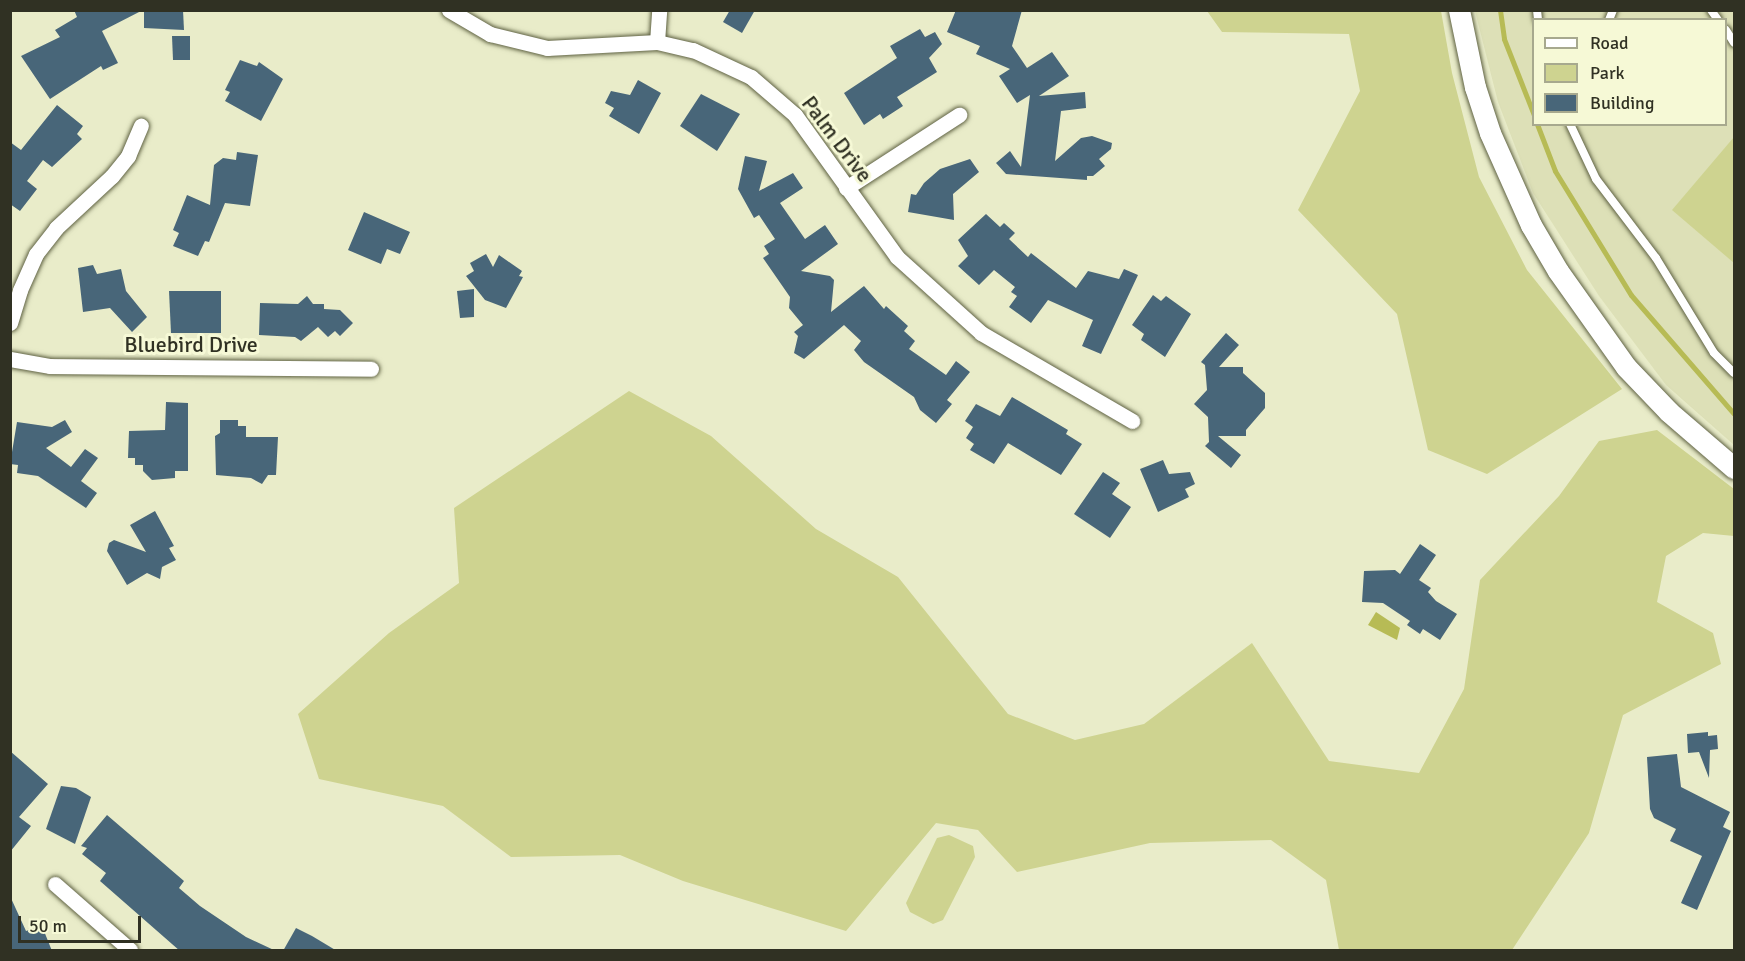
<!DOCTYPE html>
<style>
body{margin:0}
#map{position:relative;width:1745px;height:961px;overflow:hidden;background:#e9ecc9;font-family:Signika,sans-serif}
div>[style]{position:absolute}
.built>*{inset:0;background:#dde0b7}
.green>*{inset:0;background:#ced390}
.water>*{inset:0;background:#b7bb55}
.stream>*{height:5px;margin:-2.5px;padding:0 2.5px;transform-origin:2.5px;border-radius:2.5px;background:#b7bb55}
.building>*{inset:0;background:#486679}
.roads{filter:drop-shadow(0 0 2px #5f6243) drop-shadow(0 0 2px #5f6243)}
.service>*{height:8px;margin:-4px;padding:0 4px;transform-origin:4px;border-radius:4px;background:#fff}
.minor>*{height:15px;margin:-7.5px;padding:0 7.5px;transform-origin:7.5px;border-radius:7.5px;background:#fff}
.secondary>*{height:21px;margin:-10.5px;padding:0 10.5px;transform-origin:10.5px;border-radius:10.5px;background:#fff}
span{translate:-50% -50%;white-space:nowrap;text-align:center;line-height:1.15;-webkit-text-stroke:6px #f6f9d6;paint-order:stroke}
.street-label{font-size:22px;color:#303123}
.frame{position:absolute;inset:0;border:12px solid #303123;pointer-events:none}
.legend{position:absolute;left:1532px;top:18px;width:195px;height:108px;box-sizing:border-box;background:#f6f9d6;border:2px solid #a7a98e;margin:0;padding:8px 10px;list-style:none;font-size:18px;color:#303123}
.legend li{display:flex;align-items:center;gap:12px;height:30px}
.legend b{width:30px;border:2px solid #a7a98e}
.scale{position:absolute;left:18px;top:916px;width:123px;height:27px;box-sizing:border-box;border:3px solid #303123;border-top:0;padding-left:8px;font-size:18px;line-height:21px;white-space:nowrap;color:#303123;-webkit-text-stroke:4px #f6f9d6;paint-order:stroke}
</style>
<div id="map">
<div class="built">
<div style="clip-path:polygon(evenodd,1475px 11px,1734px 11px,1734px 445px,1666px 385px,1599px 296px,1533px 193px,1498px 102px,1475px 11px,1534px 20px,1726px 20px,1726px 124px,1534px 124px,1534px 20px)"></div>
</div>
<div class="green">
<div style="clip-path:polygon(1207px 11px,1441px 11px,1452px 73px,1479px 177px,1527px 270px,1622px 389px,1487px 474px,1428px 450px,1397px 314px,1298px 210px,1360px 91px,1349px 34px,1222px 32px)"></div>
<div style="clip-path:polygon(1734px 137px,1734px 263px,1672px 210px)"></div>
<div style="clip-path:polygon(629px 391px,711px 436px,816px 529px,898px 577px,1008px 714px,1075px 740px,1144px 724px,1252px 643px,1329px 761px,1419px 773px,1464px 689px,1480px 580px,1559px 496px,1599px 441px,1657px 430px,1734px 489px,1734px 536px,1703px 533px,1666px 556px,1657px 602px,1713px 633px,1721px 664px,1623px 715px,1589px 833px,1512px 950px,1339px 950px,1326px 880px,1271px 840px,1150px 843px,1017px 872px,978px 830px,936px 823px,846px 931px,683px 881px,620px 855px,511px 857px,443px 806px,319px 779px,298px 714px,389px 633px,459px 583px,454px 508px)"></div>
<div style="clip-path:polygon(949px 835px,973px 846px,975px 857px,943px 920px,933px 924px,910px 912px,906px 903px,937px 838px)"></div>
</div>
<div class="water">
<div style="clip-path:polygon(1376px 612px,1400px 628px,1397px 640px,1368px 625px)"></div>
</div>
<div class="stream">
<div style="left:1500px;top:10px;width:29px;rotate:82deg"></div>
<div style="left:1504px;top:39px;width:82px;rotate:68.5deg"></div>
<div style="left:1537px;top:124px;width:50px;rotate:69deg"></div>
<div style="left:1555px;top:171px;width:145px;rotate:58.5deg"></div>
<div style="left:1631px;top:295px;width:157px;rotate:49.1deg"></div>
</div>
<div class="building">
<div style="clip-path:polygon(74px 10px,143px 10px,102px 31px,118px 63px,103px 70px,101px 66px,50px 99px,21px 56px,60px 37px,55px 30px,77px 17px)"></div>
<div style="clip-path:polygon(144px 10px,183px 10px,184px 30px,144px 28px)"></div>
<div style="clip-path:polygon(730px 10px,755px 10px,742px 33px,723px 22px)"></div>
<div style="clip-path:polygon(956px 10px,1022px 10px,1012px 46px,1027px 68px,1052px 52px,1069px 76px,1039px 96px,1085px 92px,1086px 108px,1061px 111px,1055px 161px,1081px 138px,1092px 136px,1112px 143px,1111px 149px,1099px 159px,1105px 166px,1093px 176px,1087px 176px,1087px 180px,1006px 174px,996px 163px,1010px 151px,1021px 167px,1030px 95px,1017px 103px,999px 76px,1010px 69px,976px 54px,980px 46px,947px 32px)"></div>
<div style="clip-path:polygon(920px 29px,925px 37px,935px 32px,942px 44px,929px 58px,937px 72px,897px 97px,903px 106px,883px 119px,880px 114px,864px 125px,844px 93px,897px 58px,890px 46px)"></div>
<div style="clip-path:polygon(172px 36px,190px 36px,190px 60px,173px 60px)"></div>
<div style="clip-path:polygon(240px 60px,257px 66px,259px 62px,283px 79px,261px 121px,225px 101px,230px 92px,225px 90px)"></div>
<div style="clip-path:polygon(638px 80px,661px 93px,639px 134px,609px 116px,614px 108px,605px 103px,611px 91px,630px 95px)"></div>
<div style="clip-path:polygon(701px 94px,740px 114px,717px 151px,680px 126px)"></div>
<div style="clip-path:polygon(57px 105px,83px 126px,77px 134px,82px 139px,52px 167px,43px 160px,27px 181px,37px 189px,20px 211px,10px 204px,10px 142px,21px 150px)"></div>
<div style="clip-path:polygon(237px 152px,258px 155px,250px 206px,225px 203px,209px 242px,205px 241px,198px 256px,173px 246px,179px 233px,173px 230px,187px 195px,210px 205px,214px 165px,223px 158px,236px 160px)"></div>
<div style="clip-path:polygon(745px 156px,767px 161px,759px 191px,793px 173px,803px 188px,780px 203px,805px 239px,825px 225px,838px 244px,801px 271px,830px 276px,834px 280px,831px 312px,864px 286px,884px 309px,886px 306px,908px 326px,904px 331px,915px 341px,909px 349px,946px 375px,956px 361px,970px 372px,947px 400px,952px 404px,936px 423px,920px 410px,914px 397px,864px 362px,854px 350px,861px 341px,844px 325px,804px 359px,794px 353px,798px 336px,794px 332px,803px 325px,789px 308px,790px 297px,763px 258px,769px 254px,764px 246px,775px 239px,759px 215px,754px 218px,738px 189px)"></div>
<div style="clip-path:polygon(970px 159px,979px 172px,953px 194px,954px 220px,908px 212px,911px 194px,916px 195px,924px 183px,940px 169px)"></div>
<div style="clip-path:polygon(364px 212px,410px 232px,400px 254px,387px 249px,381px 264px,348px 250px)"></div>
<div style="clip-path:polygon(986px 214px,1000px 227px,1004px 223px,1015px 233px,1009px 239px,1028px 257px,1031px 253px,1076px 288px,1088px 271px,1119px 279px,1124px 269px,1138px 275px,1101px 354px,1082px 346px,1093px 320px,1048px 300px,1031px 323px,1009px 307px,1017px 296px,1011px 292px,1015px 287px,994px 270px,979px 285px,958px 266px,968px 256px,958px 240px)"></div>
<div style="clip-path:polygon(486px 254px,493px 267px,499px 255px,522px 271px,519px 276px,523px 277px,506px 308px,485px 300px,466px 276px,474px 271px,470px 263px)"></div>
<div style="clip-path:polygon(93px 265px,97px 274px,121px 269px,126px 291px,147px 317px,132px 332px,110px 308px,83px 312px,78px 268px)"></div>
<div style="clip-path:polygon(474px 289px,474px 317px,460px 318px,457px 291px)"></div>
<div style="clip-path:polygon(169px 291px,221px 291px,221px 333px,171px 333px)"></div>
<div style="clip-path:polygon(1153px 295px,1161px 301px,1166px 296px,1191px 314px,1165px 357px,1141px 340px,1144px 334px,1132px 325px)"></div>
<div style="clip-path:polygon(307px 296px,313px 304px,324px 304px,324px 309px,340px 310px,353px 323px,340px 336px,335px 331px,328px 337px,318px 327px,301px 341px,295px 337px,259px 335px,260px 303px,298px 304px)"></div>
<div style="clip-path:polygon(1226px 333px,1239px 345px,1219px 367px,1243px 367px,1243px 373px,1265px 393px,1265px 408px,1246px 430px,1246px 436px,1218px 436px,1241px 455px,1231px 468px,1205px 446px,1209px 442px,1208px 417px,1194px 404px,1207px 390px,1205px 365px,1201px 362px)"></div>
<div style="clip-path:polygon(1012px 397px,1068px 430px,1066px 434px,1082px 444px,1061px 475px,1008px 443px,994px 464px,970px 450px,974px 444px,966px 438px,973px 427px,965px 421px,976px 404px,1000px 416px)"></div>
<div style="clip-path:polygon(166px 402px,188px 403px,188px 471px,175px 471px,175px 478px,152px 480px,143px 471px,143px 465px,135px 465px,135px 458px,128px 458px,129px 431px,165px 430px)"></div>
<div style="clip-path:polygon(65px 420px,72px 432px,46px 448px,71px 467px,85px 449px,98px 458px,81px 481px,97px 493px,86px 508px,38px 476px,17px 473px,18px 465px,10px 464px,17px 422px,52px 427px)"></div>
<div style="clip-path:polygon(220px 420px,238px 420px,238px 426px,246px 426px,246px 437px,278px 437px,276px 475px,268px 475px,262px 484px,251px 478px,216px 475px,215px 436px,220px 433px)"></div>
<div style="clip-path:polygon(1163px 460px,1169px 474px,1190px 472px,1195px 484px,1185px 489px,1189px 497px,1158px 512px,1140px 469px)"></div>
<div style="clip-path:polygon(1103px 472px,1120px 483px,1112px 494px,1131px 507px,1110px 538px,1074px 514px)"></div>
<div style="clip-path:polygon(155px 511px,174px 546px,169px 548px,176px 560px,162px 567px,160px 579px,147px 573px,127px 585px,107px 551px,109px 543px,114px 540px,146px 552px,130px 525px)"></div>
<div style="clip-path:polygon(1420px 544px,1436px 555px,1419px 580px,1431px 588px,1428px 592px,1436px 601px,1457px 614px,1440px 640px,1423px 629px,1420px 634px,1407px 625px,1410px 621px,1383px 603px,1362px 602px,1364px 571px,1395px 570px,1400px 574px)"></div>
<div style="clip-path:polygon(1708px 732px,1708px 736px,1717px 735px,1718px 749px,1710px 750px,1709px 778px,1699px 752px,1688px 753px,1687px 734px)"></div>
<div style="clip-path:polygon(10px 751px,48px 784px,19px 817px,31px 826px,10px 852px)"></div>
<div style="clip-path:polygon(1677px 754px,1681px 787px,1730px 812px,1723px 827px,1731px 831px,1697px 910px,1681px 903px,1702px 856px,1670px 841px,1676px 829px,1654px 818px,1650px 809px,1647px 757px)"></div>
<div style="clip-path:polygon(61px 786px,76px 788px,91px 797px,75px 844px,46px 829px)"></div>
<div style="clip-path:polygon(107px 815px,184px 881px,179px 888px,200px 906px,246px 937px,276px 951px,180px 951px,100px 881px,106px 873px,82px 854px,87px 848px,81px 846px)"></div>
<div style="clip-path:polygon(10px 896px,26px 931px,42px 926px,52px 951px,10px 951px)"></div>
<div style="clip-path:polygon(296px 928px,312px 936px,337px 951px,283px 951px)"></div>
</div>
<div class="roads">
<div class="service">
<div style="left:1537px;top:10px;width:10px;rotate:84deg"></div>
<div style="left:1711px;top:10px;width:12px;rotate:55deg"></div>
<div style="left:1609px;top:20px;width:11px;rotate:-68deg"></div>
<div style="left:1726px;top:30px;width:15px;rotate:58deg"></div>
<div style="left:1570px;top:124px;width:61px;rotate:64.7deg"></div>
<div style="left:1596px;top:179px;width:99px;rotate:52.8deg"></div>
<div style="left:1656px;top:258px;width:111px;rotate:58.6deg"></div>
<div style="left:1714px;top:353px;width:28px;rotate:45deg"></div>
</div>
<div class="minor">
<div style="left:449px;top:10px;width:48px;rotate:30.3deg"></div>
<div style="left:490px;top:34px;width:59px;rotate:13.8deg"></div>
<div style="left:547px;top:48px;width:110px;rotate:-3.1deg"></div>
<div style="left:657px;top:42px;width:37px;rotate:13deg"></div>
<div style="left:693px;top:50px;width:64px;rotate:25deg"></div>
<div style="left:751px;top:77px;width:58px;rotate:40.8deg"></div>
<div style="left:795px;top:115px;width:175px;rotate:54.3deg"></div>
<div style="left:897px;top:257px;width:113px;rotate:42.1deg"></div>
<div style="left:981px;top:333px;width:175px;rotate:30.2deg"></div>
<div style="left:657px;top:42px;width:32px;rotate:-86deg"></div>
<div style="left:846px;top:188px;width:135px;rotate:-32.9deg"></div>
<div style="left:10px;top:323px;width:34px;rotate:-73deg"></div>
<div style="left:20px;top:290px;width:39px;rotate:-66deg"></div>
<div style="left:36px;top:254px;width:33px;rotate:-52deg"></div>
<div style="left:56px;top:228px;width:76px;rotate:-42.9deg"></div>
<div style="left:112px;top:176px;width:26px;rotate:-51deg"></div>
<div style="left:128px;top:156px;width:33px;rotate:-67deg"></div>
<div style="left:10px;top:359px;width:41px;rotate:9.9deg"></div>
<div style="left:50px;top:366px;width:321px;rotate:0.5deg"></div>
<div style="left:55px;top:884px;width:100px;rotate:41.3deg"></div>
</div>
<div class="secondary">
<div style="left:1459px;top:10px;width:79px;rotate:78.3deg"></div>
<div style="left:1475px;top:87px;width:48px;rotate:71.9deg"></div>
<div style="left:1490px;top:133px;width:101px;rotate:66deg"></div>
<div style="left:1531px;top:225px;width:53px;rotate:59.6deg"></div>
<div style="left:1558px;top:271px;width:118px;rotate:54.7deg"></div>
<div style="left:1626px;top:367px;width:62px;rotate:46.3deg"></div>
<div style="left:1669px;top:412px;width:86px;rotate:40.7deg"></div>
</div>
</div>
<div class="street-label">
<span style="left:837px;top:139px;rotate:53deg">Palm Drive</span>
<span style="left:191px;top:345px">Bluebird Drive</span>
</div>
<div class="frame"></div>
<ul class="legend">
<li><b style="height:8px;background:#fff"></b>Road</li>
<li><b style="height:16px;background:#ced390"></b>Park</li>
<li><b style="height:16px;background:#486679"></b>Building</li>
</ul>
<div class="scale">50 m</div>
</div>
